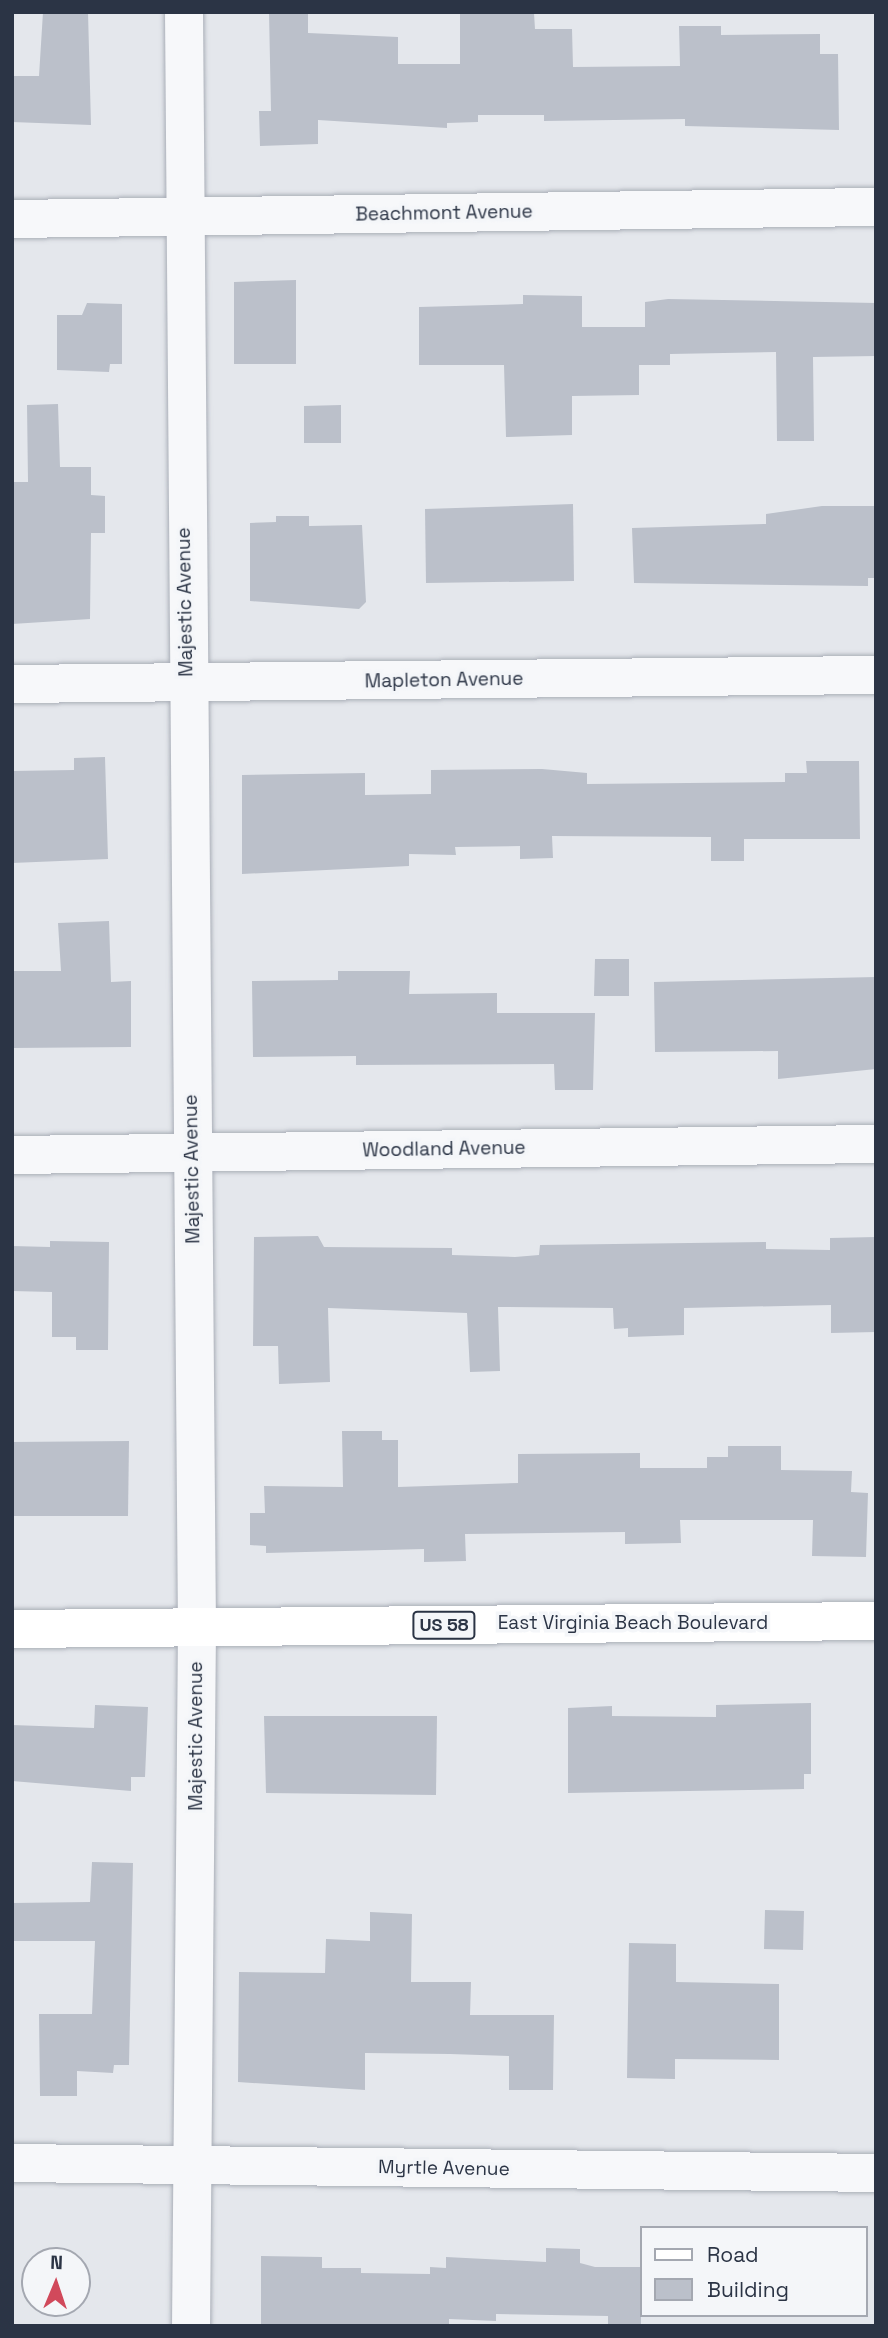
<!DOCTYPE html>
<style>
body{margin:0}
#map{position:relative;width:888px;height:2338px;overflow:hidden;background:#e4e7ec;font-family:"Space Grotesk",sans-serif}
div>[style]{position:absolute}
.building>*{inset:0;background:#bbc0ca}
.roads{filter:drop-shadow(0 0 2px #a9aeb7) drop-shadow(0 0 2px #a9aeb7)}
.minor>*{height:38px;margin:-19px;padding:0 19px;transform-origin:19px;border-radius:19px;background:#f7f8fa}
.major>*{height:38px;margin:-19px;padding:0 19px;transform-origin:19px;border-radius:19px;background:#fff}
span{translate:-50% -50%;white-space:nowrap;text-align:center;line-height:1.15;-webkit-text-stroke:7px #f4f6f9;paint-order:stroke}
.shield-label span{padding:2px 5px;background:#f4f6f9;border:2px solid;border-radius:5px;-webkit-text-stroke-width:0}
.shield-label{font-size:18px;color:#2b3445;font-weight:700}
.street-label{font-size:19px;color:#2b3445}
.frame{position:absolute;inset:0;border:14px solid #2b3445;pointer-events:none}
.legend{position:absolute;left:640px;top:2226px;width:228px;height:91px;box-sizing:border-box;background:#f4f6f9;border:2px solid #a4a8b1;margin:0;padding:9px 12px;list-style:none;font-size:21px;color:#2b3445}
.legend li{display:flex;align-items:center;gap:14px;height:35px}
.legend b{width:35px;border:2px solid #a4a8b1}
.north{position:absolute;left:21px;top:2247px;width:70px;height:70px;box-sizing:border-box;background:#f4f6f9;border:2px solid #a4a8b1;border-radius:50%;rotate:2deg;font-size:19px;font-weight:700;line-height:28px;text-align:center;color:#2b3445}
.north::after{content:'';display:block;margin:auto;width:24px;height:32px;background:#d1495b;clip-path:polygon(50% 0,100% 100%,50% 72%,0 100%)}
</style>
<div id="map">
<div class="building">
<div style="clip-path:polygon(43px 12px,88px 12px,91px 125px,12px 122px,12px 76px,39px 76px)"></div>
<div style="clip-path:polygon(269px 12px,308px 12px,308px 33px,398px 37px,398px 64px,460px 64px,460px 12px,534px 13px,535px 29px,572px 29px,573px 67px,680px 66px,679px 26px,721px 26px,721px 35px,820px 34px,820px 54px,838px 54px,839px 130px,685px 126px,685px 119px,544px 121px,544px 115px,478px 115px,478px 122px,447px 123px,447px 128px,318px 120px,318px 144px,260px 146px,259px 111px,271px 111px)"></div>
<div style="clip-path:polygon(296px 280px,296px 364px,234px 364px,234px 282px)"></div>
<div style="clip-path:polygon(523px 295px,582px 296px,582px 327px,645px 327px,645px 302px,668px 299px,876px 303px,876px 356px,813px 357px,814px 441px,777px 441px,776px 352px,670px 354px,670px 365px,639px 365px,639px 395px,572px 396px,572px 435px,506px 437px,504px 365px,419px 365px,419px 307px,523px 304px)"></div>
<div style="clip-path:polygon(87px 303px,122px 304px,122px 364px,110px 364px,109px 372px,57px 370px,57px 315px,82px 315px)"></div>
<div style="clip-path:polygon(58px 404px,60px 467px,91px 467px,91px 495px,105px 496px,105px 533px,91px 533px,90px 619px,12px 624px,14px 482px,28px 482px,27px 405px)"></div>
<div style="clip-path:polygon(341px 405px,341px 443px,304px 443px,304px 406px)"></div>
<div style="clip-path:polygon(573px 504px,574px 581px,426px 583px,425px 509px)"></div>
<div style="clip-path:polygon(822px 506px,876px 506px,876px 578px,868px 578px,868px 586px,634px 583px,632px 528px,766px 524px,766px 514px)"></div>
<div style="clip-path:polygon(276px 516px,309px 516px,309px 526px,362px 525px,366px 602px,359px 609px,250px 601px,250px 523px,276px 522px)"></div>
<div style="clip-path:polygon(105px 757px,108px 859px,12px 863px,12px 771px,74px 770px,74px 758px)"></div>
<div style="clip-path:polygon(806px 761px,859px 761px,860px 839px,744px 839px,744px 861px,711px 861px,711px 837px,552px 836px,553px 858px,520px 859px,520px 846px,455px 847px,456px 855px,409px 854px,409px 866px,242px 874px,242px 775px,365px 773px,365px 795px,431px 794px,431px 770px,542px 769px,587px 773px,587px 784px,785px 782px,785px 773px,807px 773px)"></div>
<div style="clip-path:polygon(109px 921px,111px 982px,131px 981px,131px 1047px,12px 1048px,12px 971px,61px 971px,58px 923px)"></div>
<div style="clip-path:polygon(595px 959px,629px 959px,629px 996px,594px 996px)"></div>
<div style="clip-path:polygon(338px 971px,410px 971px,409px 994px,497px 993px,497px 1013px,595px 1013px,593px 1090px,555px 1090px,554px 1064px,356px 1065px,356px 1056px,253px 1057px,252px 981px,338px 980px)"></div>
<div style="clip-path:polygon(876px 977px,876px 1069px,778px 1079px,778px 1051px,655px 1052px,654px 982px)"></div>
<div style="clip-path:polygon(318px 1236px,324px 1247px,452px 1248px,452px 1255px,515px 1257px,539px 1255px,540px 1245px,766px 1242px,766px 1249px,830px 1250px,830px 1238px,876px 1237px,876px 1332px,831px 1333px,831px 1305px,684px 1308px,684px 1335px,628px 1337px,628px 1328px,614px 1329px,613px 1308px,498px 1307px,500px 1371px,470px 1372px,467px 1313px,328px 1308px,330px 1382px,279px 1384px,278px 1346px,253px 1346px,254px 1237px)"></div>
<div style="clip-path:polygon(50px 1241px,109px 1242px,108px 1350px,76px 1350px,76px 1337px,52px 1337px,52px 1292px,12px 1291px,12px 1246px,50px 1247px)"></div>
<div style="clip-path:polygon(342px 1431px,382px 1431px,382px 1440px,398px 1440px,398px 1487px,518px 1483px,518px 1454px,640px 1453px,640px 1468px,707px 1468px,707px 1457px,728px 1457px,728px 1446px,781px 1446px,781px 1470px,852px 1471px,851px 1492px,868px 1493px,866px 1557px,812px 1556px,813px 1520px,680px 1520px,681px 1543px,625px 1544px,625px 1532px,465px 1534px,466px 1561px,424px 1562px,424px 1549px,266px 1553px,266px 1546px,250px 1545px,250px 1513px,265px 1513px,264px 1486px,343px 1487px)"></div>
<div style="clip-path:polygon(129px 1441px,128px 1516px,12px 1516px,12px 1442px)"></div>
<div style="clip-path:polygon(811px 1703px,811px 1774px,804px 1774px,804px 1789px,568px 1793px,568px 1708px,612px 1706px,612px 1716px,716px 1717px,716px 1705px)"></div>
<div style="clip-path:polygon(95px 1705px,148px 1707px,145px 1777px,131px 1777px,131px 1791px,12px 1781px,12px 1725px,94px 1728px)"></div>
<div style="clip-path:polygon(264px 1716px,437px 1716px,436px 1795px,266px 1793px)"></div>
<div style="clip-path:polygon(92px 1862px,133px 1863px,129px 2065px,114px 2065px,113px 2073px,77px 2071px,77px 2096px,40px 2096px,39px 2014px,92px 2014px,95px 1941px,12px 1941px,12px 1903px,90px 1902px)"></div>
<div style="clip-path:polygon(765px 1910px,804px 1911px,803px 1950px,764px 1949px)"></div>
<div style="clip-path:polygon(370px 1912px,412px 1914px,411px 1982px,471px 1982px,470px 2015px,554px 2015px,553px 2090px,509px 2090px,509px 2056px,450px 2054px,365px 2053px,365px 2090px,238px 2082px,239px 1972px,325px 1973px,326px 1939px,370px 1941px)"></div>
<div style="clip-path:polygon(629px 1943px,676px 1944px,676px 1982px,779px 1984px,779px 2060px,675px 2059px,675px 2079px,627px 2078px)"></div>
<div style="clip-path:polygon(546px 2248px,580px 2249px,580px 2263px,595px 2267px,641px 2267px,641px 2326px,608px 2326px,608px 2316px,496px 2314px,496px 2321px,449px 2319px,449px 2326px,261px 2326px,261px 2256px,322px 2257px,322px 2268px,361px 2268px,361px 2273px,430px 2274px,430px 2267px,446px 2268px,446px 2257px,546px 2262px)"></div>
</div>
<div class="roads">
<div class="minor">
<div style="left:184px;top:12px;width:1615px;rotate:89.54deg"></div>
<div style="left:197px;top:1627px;width:699px;rotate:90.49deg"></div>
<div style="left:12px;top:219px;width:864px;rotate:-0.8deg"></div>
<div style="left:12px;top:684px;width:864px;rotate:-0.6deg"></div>
<div style="left:12px;top:1155px;width:864px;rotate:-0.73deg"></div>
<div style="left:12px;top:2163px;width:864px;rotate:0.66deg"></div>
</div>
<div class="major">
<div style="left:12px;top:1629px;width:864px;rotate:-0.53deg"></div>
</div>
</div>
<div class="shield-label">
<span style="left:444px;top:1625px">US 58</span>
</div>
<div class="street-label">
<span style="left:444px;top:213px;rotate:-1deg">Beachmont Avenue</span>
<span style="left:185px;top:602px;rotate:-91deg">Majestic Avenue</span>
<span style="left:444px;top:680px;rotate:-1deg">Mapleton Avenue</span>
<span style="left:444px;top:1149px;rotate:-1deg">Woodland Avenue</span>
<span style="left:192px;top:1169px;rotate:-91deg">Majestic Avenue</span>
<span style="left:633px;top:1623px">East Virginia Beach Boulevard</span>
<span style="left:196px;top:1736px;rotate:-90deg">Majestic Avenue</span>
<span style="left:444px;top:2168px;rotate:1deg">Myrtle Avenue</span>
</div>
<div class="frame"></div>
<ul class="legend">
<li><b style="height:9px;background:#fff"></b>Road</li>
<li><b style="height:19px;background:#bbc0ca"></b>Building</li>
</ul>
<div class="north">N</div>
</div>
